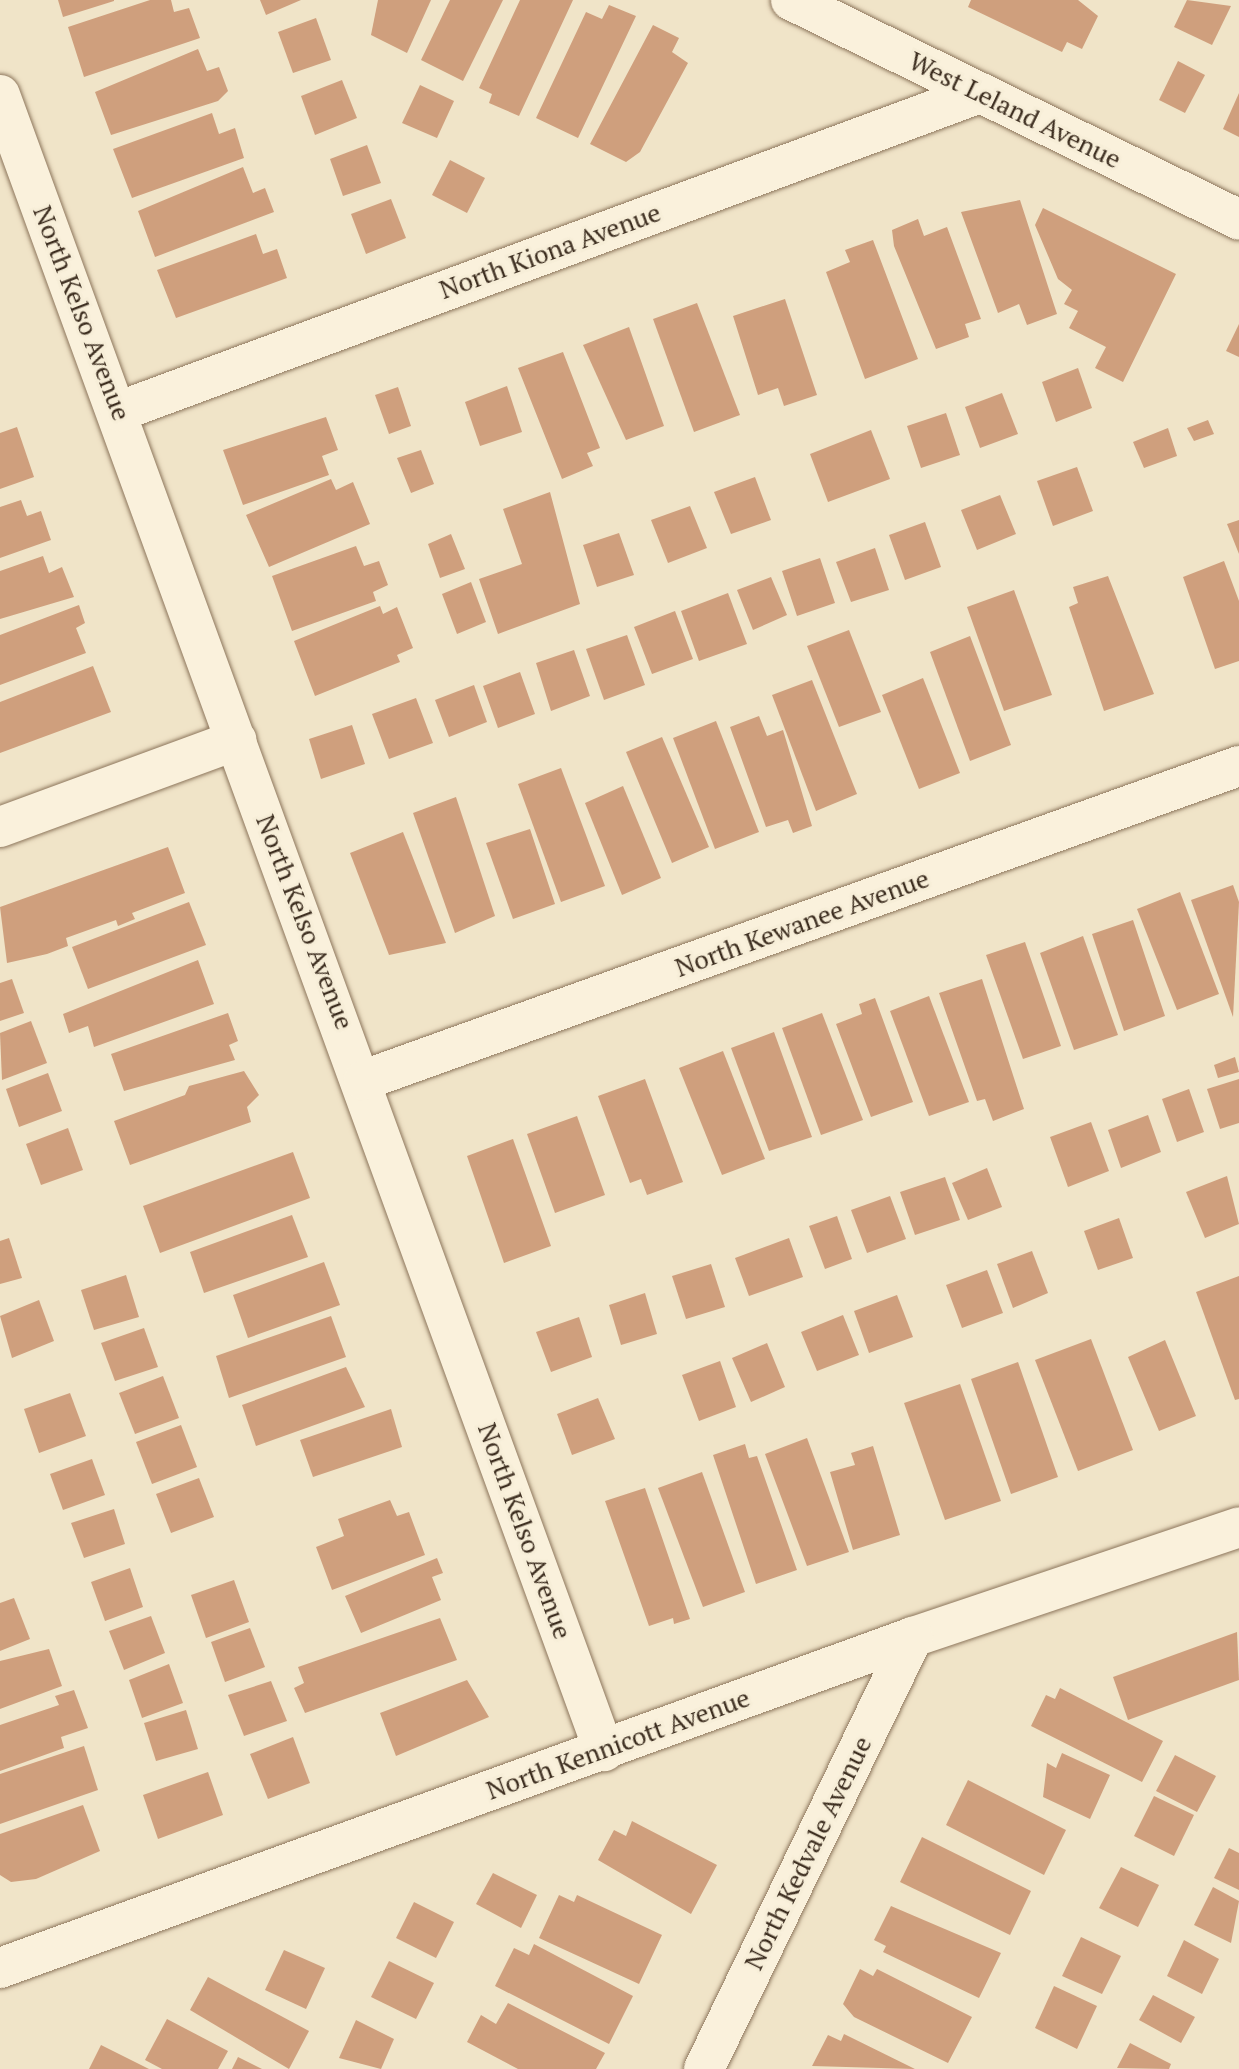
<!DOCTYPE html>
<style>
body{margin:0}
#map{position:relative;width:1239px;height:2069px;overflow:hidden;background:#f0e4c8;font-family:"PT Serif",serif}
div>[style]{position:absolute}
.building>*{inset:0;background:#cf9f7d}
.roads{filter:drop-shadow(0 0 2px #8d765c) drop-shadow(0 0 2px #8d765c)}
.minor>*{height:40px;margin:-20px;padding:0 20px;transform-origin:20px;border-radius:20px;background:#faf1dc}
span{translate:-50% -50%;white-space:nowrap;text-align:center;line-height:1.15;-webkit-text-stroke:6px #f7eed8;paint-order:stroke}
.street-label{font-size:26px;color:#3d2e20}
</style>
<div id="map">
<div class="building">
<div style="clip-path:polygon(58px 0,114px 0,114px 1px,63px 17px)"></div>
<div style="clip-path:polygon(150px 0,171px 0,174px 12px,189px 8px,200px 38px,84px 77px,68px 27px)"></div>
<div style="clip-path:polygon(260px 0,301px 0,266px 15px)"></div>
<div style="clip-path:polygon(378px 0,431px 0,407px 53px,371px 35px)"></div>
<div style="clip-path:polygon(450px 0,503px 0,463px 81px,421px 60px)"></div>
<div style="clip-path:polygon(520px 0,573px 0,519px 116px,489px 103px,492px 94px,479px 88px)"></div>
<div style="clip-path:polygon(971px 0,1078px 0,1098px 16px,1082px 49px,1067px 42px,1062px 52px,968px 7px)"></div>
<div style="clip-path:polygon(1187px 0,1231px 6px,1212px 45px,1174px 27px)"></div>
<div style="clip-path:polygon(609px 5px,636px 16px,578px 138px,536px 118px,586px 12px,602px 19px)"></div>
<div style="clip-path:polygon(316px 18px,331px 60px,293px 73px,278px 32px)"></div>
<div style="clip-path:polygon(653px 25px,679px 38px,672px 52px,688px 63px,640px 152px,626px 162px,590px 144px)"></div>
<div style="clip-path:polygon(198px 49px,207px 71px,219px 67px,228px 91px,218px 101px,111px 135px,95px 92px)"></div>
<div style="clip-path:polygon(1178px 61px,1205px 75px,1185px 113px,1159px 100px)"></div>
<div style="clip-path:polygon(342px 80px,357px 118px,315px 135px,301px 96px)"></div>
<div style="clip-path:polygon(420px 85px,454px 101px,437px 138px,402px 123px)"></div>
<div style="clip-path:polygon(1239px 93px,1239px 137px,1223px 129px)"></div>
<div style="clip-path:polygon(212px 113px,219px 134px,235px 128px,244px 158px,132px 198px,113px 149px)"></div>
<div style="clip-path:polygon(367px 145px,381px 183px,343px 196px,330px 159px)"></div>
<div style="clip-path:polygon(450px 160px,485px 178px,467px 213px,432px 195px)"></div>
<div style="clip-path:polygon(243px 167px,253px 193px,265px 188px,274px 212px,155px 257px,138px 211px)"></div>
<div style="clip-path:polygon(391px 199px,406px 238px,366px 254px,351px 214px)"></div>
<div style="clip-path:polygon(1020px 200px,1057px 314px,1027px 325px,1019px 304px,998px 313px,961px 212px)"></div>
<div style="clip-path:polygon(1043px 208px,1176px 274px,1123px 382px,1095px 368px,1106px 347px,1069px 328px,1078px 311px,1064px 304px,1072px 290px,1058px 279px,1035px 225px)"></div>
<div style="clip-path:polygon(918px 219px,924px 236px,947px 227px,981px 319px,965px 324px,969px 337px,936px 349px,894px 246px,892px 230px)"></div>
<div style="clip-path:polygon(256px 234px,263px 254px,277px 249px,287px 278px,176px 318px,157px 270px)"></div>
<div style="clip-path:polygon(873px 240px,918px 359px,865px 379px,826px 272px,850px 262px,845px 250px)"></div>
<div style="clip-path:polygon(785px 299px,817px 395px,784px 406px,778px 388px,758px 395px,733px 316px)"></div>
<div style="clip-path:polygon(697px 303px,740px 415px,694px 432px,653px 319px)"></div>
<div style="clip-path:polygon(1239px 324px,1239px 357px,1226px 351px)"></div>
<div style="clip-path:polygon(629px 327px,664px 426px,626px 440px,583px 345px)"></div>
<div style="clip-path:polygon(563px 352px,600px 448px,587px 453px,593px 466px,562px 479px,518px 368px)"></div>
<div style="clip-path:polygon(1078px 368px,1092px 408px,1056px 422px,1042px 382px)"></div>
<div style="clip-path:polygon(507px 386px,522px 432px,480px 446px,465px 402px)"></div>
<div style="clip-path:polygon(398px 387px,411px 426px,389px 434px,375px 395px)"></div>
<div style="clip-path:polygon(1002px 393px,1018px 434px,980px 448px,965px 407px)"></div>
<div style="clip-path:polygon(946px 413px,960px 455px,921px 468px,907px 426px)"></div>
<div style="clip-path:polygon(326px 417px,338px 450px,322px 456px,329px 475px,243px 505px,223px 450px)"></div>
<div style="clip-path:polygon(1208px 420px,1214px 434px,1194px 441px,1187px 428px)"></div>
<div style="clip-path:polygon(17px 427px,34px 477px,0 489px,0 433px)"></div>
<div style="clip-path:polygon(1168px 428px,1177px 456px,1144px 468px,1133px 442px)"></div>
<div style="clip-path:polygon(871px 430px,890px 479px,828px 502px,810px 454px)"></div>
<div style="clip-path:polygon(421px 450px,434px 484px,411px 493px,397px 458px)"></div>
<div style="clip-path:polygon(1077px 467px,1093px 511px,1053px 526px,1037px 481px)"></div>
<div style="clip-path:polygon(755px 477px,771px 520px,731px 534px,714px 492px)"></div>
<div style="clip-path:polygon(331px 479px,336px 490px,353px 482px,370px 524px,269px 567px,246px 515px)"></div>
<div style="clip-path:polygon(550px 492px,580px 604px,498px 634px,479px 579px,522px 564px,503px 509px)"></div>
<div style="clip-path:polygon(1000px 495px,1016px 534px,977px 550px,961px 510px)"></div>
<div style="clip-path:polygon(21px 500px,27px 516px,41px 511px,51px 540px,0 558px,0 507px)"></div>
<div style="clip-path:polygon(690px 506px,707px 548px,668px 563px,651px 520px)"></div>
<div style="clip-path:polygon(1239px 520px,1239px 554px,1227px 524px)"></div>
<div style="clip-path:polygon(925px 522px,941px 567px,905px 580px,889px 535px)"></div>
<div style="clip-path:polygon(619px 533px,634px 575px,597px 587px,583px 545px)"></div>
<div style="clip-path:polygon(451px 534px,465px 569px,440px 578px,428px 544px)"></div>
<div style="clip-path:polygon(356px 546px,364px 566px,379px 561px,388px 585px,373px 592px,376px 601px,292px 631px,272px 576px)"></div>
<div style="clip-path:polygon(875px 548px,889px 590px,851px 602px,836px 562px)"></div>
<div style="clip-path:polygon(43px 556px,49px 573px,62px 567px,74px 597px,0 619px,0 571px)"></div>
<div style="clip-path:polygon(820px 558px,835px 603px,797px 616px,782px 571px)"></div>
<div style="clip-path:polygon(1224px 561px,1239px 601px,1239px 661px,1215px 669px,1183px 577px)"></div>
<div style="clip-path:polygon(1108px 576px,1154px 694px,1104px 711px,1069px 607px,1078px 603px,1073px 587px)"></div>
<div style="clip-path:polygon(771px 577px,787px 615px,753px 630px,737px 590px)"></div>
<div style="clip-path:polygon(471px 582px,486px 622px,457px 634px,442px 594px)"></div>
<div style="clip-path:polygon(1014px 590px,1052px 695px,1004px 711px,967px 607px)"></div>
<div style="clip-path:polygon(728px 593px,747px 644px,699px 661px,681px 611px)"></div>
<div style="clip-path:polygon(79px 605px,85px 623px,76px 628px,86px 653px,0 685px,0 635px)"></div>
<div style="clip-path:polygon(380px 606px,383px 614px,397px 607px,413px 648px,397px 655px,400px 662px,315px 696px,294px 641px)"></div>
<div style="clip-path:polygon(675px 611px,693px 659px,652px 674px,634px 627px)"></div>
<div style="clip-path:polygon(849px 630px,881px 712px,839px 727px,807px 646px)"></div>
<div style="clip-path:polygon(627px 635px,645px 685px,604px 700px,586px 649px)"></div>
<div style="clip-path:polygon(970px 636px,1011px 745px,970px 761px,930px 652px)"></div>
<div style="clip-path:polygon(574px 650px,590px 696px,551px 711px,536px 663px)"></div>
<div style="clip-path:polygon(93px 666px,111px 712px,0 753px,0 702px)"></div>
<div style="clip-path:polygon(520px 672px,535px 714px,498px 728px,483px 686px)"></div>
<div style="clip-path:polygon(923px 678px,960px 773px,919px 789px,882px 695px)"></div>
<div style="clip-path:polygon(812px 680px,857px 794px,816px 811px,772px 695px)"></div>
<div style="clip-path:polygon(474px 685px,487px 722px,449px 737px,435px 700px)"></div>
<div style="clip-path:polygon(416px 698px,433px 743px,389px 759px,372px 714px)"></div>
<div style="clip-path:polygon(759px 716px,767px 736px,783px 730px,812px 826px,793px 833px,788px 820px,766px 827px,730px 727px)"></div>
<div style="clip-path:polygon(716px 721px,759px 832px,715px 849px,673px 738px)"></div>
<div style="clip-path:polygon(352px 725px,365px 764px,321px 779px,309px 739px)"></div>
<div style="clip-path:polygon(662px 737px,709px 847px,672px 863px,626px 752px)"></div>
<div style="clip-path:polygon(561px 768px,605px 886px,561px 902px,518px 784px)"></div>
<div style="clip-path:polygon(623px 786px,661px 878px,622px 895px,585px 803px)"></div>
<div style="clip-path:polygon(456px 797px,495px 916px,455px 933px,413px 813px)"></div>
<div style="clip-path:polygon(530px 829px,555px 904px,513px 919px,486px 843px)"></div>
<div style="clip-path:polygon(403px 832px,446px 943px,389px 955px,350px 853px)"></div>
<div style="clip-path:polygon(168px 847px,185px 893px,132px 913px,135px 919px,118px 926px,116px 920px,66px 938px,68px 946px,47px 954px,7px 963px,0 907px)"></div>
<div style="clip-path:polygon(1233px 885px,1239px 902px,1233px 1017px,1191px 900px)"></div>
<div style="clip-path:polygon(1180px 892px,1219px 994px,1177px 1010px,1137px 909px)"></div>
<div style="clip-path:polygon(189px 902px,206px 945px,88px 989px,72px 947px)"></div>
<div style="clip-path:polygon(1133px 920px,1165px 1016px,1124px 1031px,1092px 934px)"></div>
<div style="clip-path:polygon(1083px 936px,1118px 1035px,1074px 1050px,1040px 953px)"></div>
<div style="clip-path:polygon(1025px 942px,1061px 1046px,1023px 1059px,986px 955px)"></div>
<div style="clip-path:polygon(198px 960px,214px 1004px,94px 1047px,88px 1026px,69px 1033px,63px 1014px)"></div>
<div style="clip-path:polygon(12px 979px,24px 1013px,0 1021px,0 983px)"></div>
<div style="clip-path:polygon(982px 979px,1024px 1109px,993px 1121px,985px 1099px,977px 1101px,939px 993px)"></div>
<div style="clip-path:polygon(929px 996px,969px 1102px,929px 1116px,890px 1011px)"></div>
<div style="clip-path:polygon(875px 998px,913px 1102px,871px 1117px,836px 1024px,862px 1014px,859px 1004px)"></div>
<div style="clip-path:polygon(228px 1013px,238px 1041px,229px 1045px,235px 1060px,124px 1091px,111px 1054px)"></div>
<div style="clip-path:polygon(822px 1013px,863px 1120px,821px 1135px,782px 1028px)"></div>
<div style="clip-path:polygon(31px 1021px,47px 1063px,2px 1080px,0 1033px)"></div>
<div style="clip-path:polygon(774px 1032px,812px 1137px,769px 1151px,731px 1048px)"></div>
<div style="clip-path:polygon(723px 1051px,765px 1159px,722px 1175px,679px 1068px)"></div>
<div style="clip-path:polygon(1235px 1057px,1239px 1072px,1218px 1078px,1214px 1065px)"></div>
<div style="clip-path:polygon(244px 1071px,259px 1095px,247px 1107px,251px 1122px,130px 1165px,114px 1121px,185px 1095px,189px 1086px)"></div>
<div style="clip-path:polygon(48px 1073px,62px 1111px,19px 1127px,6px 1089px)"></div>
<div style="clip-path:polygon(645px 1079px,683px 1182px,647px 1195px,641px 1179px,630px 1183px,598px 1096px)"></div>
<div style="clip-path:polygon(1239px 1079px,1239px 1123px,1220px 1129px,1207px 1089px)"></div>
<div style="clip-path:polygon(1189px 1089px,1204px 1132px,1177px 1142px,1162px 1099px)"></div>
<div style="clip-path:polygon(1148px 1115px,1161px 1152px,1121px 1168px,1108px 1130px)"></div>
<div style="clip-path:polygon(577px 1116px,605px 1195px,555px 1213px,527px 1134px)"></div>
<div style="clip-path:polygon(1091px 1122px,1109px 1171px,1068px 1187px,1050px 1137px)"></div>
<div style="clip-path:polygon(68px 1128px,83px 1170px,41px 1185px,26px 1144px)"></div>
<div style="clip-path:polygon(513px 1139px,551px 1246px,504px 1263px,467px 1156px)"></div>
<div style="clip-path:polygon(293px 1152px,310px 1198px,160px 1253px,143px 1206px)"></div>
<div style="clip-path:polygon(987px 1168px,1002px 1207px,968px 1220px,952px 1183px)"></div>
<div style="clip-path:polygon(1227px 1176px,1239px 1224px,1205px 1238px,1186px 1192px)"></div>
<div style="clip-path:polygon(945px 1177px,960px 1220px,915px 1235px,900px 1192px)"></div>
<div style="clip-path:polygon(890px 1196px,906px 1239px,867px 1253px,851px 1210px)"></div>
<div style="clip-path:polygon(292px 1215px,308px 1257px,204px 1293px,190px 1252px)"></div>
<div style="clip-path:polygon(837px 1216px,852px 1259px,825px 1269px,809px 1226px)"></div>
<div style="clip-path:polygon(1119px 1218px,1133px 1258px,1098px 1270px,1084px 1231px)"></div>
<div style="clip-path:polygon(9px 1238px,22px 1278px,0 1284px,0 1241px)"></div>
<div style="clip-path:polygon(789px 1238px,803px 1277px,749px 1296px,735px 1258px)"></div>
<div style="clip-path:polygon(1032px 1251px,1048px 1293px,1013px 1308px,997px 1264px)"></div>
<div style="clip-path:polygon(324px 1262px,340px 1305px,248px 1338px,233px 1295px)"></div>
<div style="clip-path:polygon(711px 1264px,725px 1307px,686px 1319px,672px 1276px)"></div>
<div style="clip-path:polygon(987px 1270px,1003px 1313px,962px 1328px,946px 1285px)"></div>
<div style="clip-path:polygon(126px 1275px,139px 1317px,94px 1330px,81px 1290px)"></div>
<div style="clip-path:polygon(1239px 1276px,1239px 1399px,1235px 1400px,1196px 1292px)"></div>
<div style="clip-path:polygon(645px 1293px,657px 1334px,621px 1345px,609px 1305px)"></div>
<div style="clip-path:polygon(897px 1295px,913px 1337px,869px 1353px,854px 1311px)"></div>
<div style="clip-path:polygon(39px 1300px,54px 1341px,12px 1358px,0 1316px)"></div>
<div style="clip-path:polygon(843px 1315px,859px 1355px,817px 1371px,801px 1332px)"></div>
<div style="clip-path:polygon(331px 1316px,346px 1357px,229px 1398px,216px 1356px)"></div>
<div style="clip-path:polygon(579px 1317px,592px 1357px,551px 1372px,536px 1332px)"></div>
<div style="clip-path:polygon(144px 1328px,158px 1367px,115px 1381px,101px 1343px)"></div>
<div style="clip-path:polygon(1091px 1339px,1133px 1450px,1078px 1471px,1035px 1360px)"></div>
<div style="clip-path:polygon(1165px 1340px,1196px 1416px,1159px 1431px,1128px 1357px)"></div>
<div style="clip-path:polygon(767px 1343px,785px 1387px,751px 1402px,732px 1358px)"></div>
<div style="clip-path:polygon(720px 1361px,736px 1407px,699px 1421px,682px 1375px)"></div>
<div style="clip-path:polygon(1018px 1362px,1058px 1477px,1011px 1494px,971px 1379px)"></div>
<div style="clip-path:polygon(346px 1367px,365px 1407px,256px 1446px,242px 1405px)"></div>
<div style="clip-path:polygon(163px 1376px,179px 1418px,135px 1434px,119px 1393px)"></div>
<div style="clip-path:polygon(960px 1384px,1001px 1501px,945px 1520px,904px 1403px)"></div>
<div style="clip-path:polygon(70px 1393px,86px 1436px,39px 1453px,24px 1409px)"></div>
<div style="clip-path:polygon(598px 1398px,615px 1439px,572px 1455px,557px 1414px)"></div>
<div style="clip-path:polygon(391px 1409px,402px 1447px,313px 1477px,300px 1440px)"></div>
<div style="clip-path:polygon(181px 1425px,197px 1467px,152px 1484px,136px 1442px)"></div>
<div style="clip-path:polygon(807px 1438px,849px 1552px,807px 1566px,765px 1454px)"></div>
<div style="clip-path:polygon(745px 1444px,749px 1458px,757px 1456px,797px 1570px,756px 1584px,713px 1455px)"></div>
<div style="clip-path:polygon(873px 1446px,900px 1535px,853px 1550px,830px 1472px,855px 1465px,851px 1453px)"></div>
<div style="clip-path:polygon(92px 1459px,105px 1495px,63px 1510px,50px 1474px)"></div>
<div style="clip-path:polygon(702px 1472px,745px 1592px,703px 1607px,658px 1488px)"></div>
<div style="clip-path:polygon(199px 1478px,214px 1517px,171px 1533px,156px 1494px)"></div>
<div style="clip-path:polygon(645px 1488px,690px 1619px,674px 1624px,673px 1618px,649px 1626px,605px 1501px)"></div>
<div style="clip-path:polygon(390px 1500px,397px 1516px,409px 1512px,425px 1555px,332px 1590px,316px 1547px,344px 1536px,338px 1519px)"></div>
<div style="clip-path:polygon(114px 1509px,125px 1544px,84px 1558px,71px 1523px)"></div>
<div style="clip-path:polygon(437px 1558px,443px 1573px,432px 1577px,441px 1600px,361px 1633px,345px 1596px)"></div>
<div style="clip-path:polygon(130px 1568px,143px 1607px,105px 1621px,91px 1582px)"></div>
<div style="clip-path:polygon(234px 1580px,249px 1622px,206px 1638px,191px 1595px)"></div>
<div style="clip-path:polygon(14px 1598px,30px 1639px,0 1651px,0 1603px)"></div>
<div style="clip-path:polygon(151px 1616px,165px 1653px,124px 1670px,109px 1631px)"></div>
<div style="clip-path:polygon(440px 1618px,457px 1660px,305px 1713px,294px 1688px,304px 1683px,298px 1667px)"></div>
<div style="clip-path:polygon(250px 1628px,265px 1667px,225px 1682px,211px 1642px)"></div>
<div style="clip-path:polygon(1237px 1632px,1239px 1680px,1128px 1720px,1113px 1677px)"></div>
<div style="clip-path:polygon(49px 1649px,62px 1686px,0 1709px,0 1661px)"></div>
<div style="clip-path:polygon(169px 1664px,183px 1703px,142px 1718px,129px 1680px)"></div>
<div style="clip-path:polygon(467px 1680px,489px 1717px,396px 1756px,380px 1713px)"></div>
<div style="clip-path:polygon(271px 1681px,287px 1721px,244px 1736px,228px 1695px)"></div>
<div style="clip-path:polygon(1060px 1688px,1163px 1741px,1142px 1782px,1031px 1726px,1046px 1695px,1055px 1699px)"></div>
<div style="clip-path:polygon(74px 1690px,88px 1728px,61px 1737px,64px 1748px,0 1771px,0 1725px,59px 1705px,55px 1696px)"></div>
<div style="clip-path:polygon(186px 1710px,198px 1749px,156px 1761px,144px 1723px)"></div>
<div style="clip-path:polygon(293px 1737px,310px 1783px,268px 1799px,250px 1754px)"></div>
<div style="clip-path:polygon(84px 1746px,98px 1790px,0 1824px,0 1774px)"></div>
<div style="clip-path:polygon(1062px 1753px,1110px 1775px,1090px 1819px,1043px 1797px,1047px 1763px,1056px 1768px)"></div>
<div style="clip-path:polygon(1175px 1755px,1216px 1776px,1197px 1812px,1156px 1791px)"></div>
<div style="clip-path:polygon(208px 1772px,223px 1815px,158px 1839px,143px 1795px)"></div>
<div style="clip-path:polygon(968px 1780px,1066px 1830px,1044px 1875px,946px 1825px)"></div>
<div style="clip-path:polygon(1154px 1796px,1194px 1815px,1174px 1856px,1134px 1836px)"></div>
<div style="clip-path:polygon(83px 1805px,100px 1851px,36px 1879px,11px 1882px,0 1875px,0 1834px)"></div>
<div style="clip-path:polygon(632px 1821px,717px 1865px,691px 1914px,598px 1860px,614px 1830px,626px 1836px)"></div>
<div style="clip-path:polygon(922px 1837px,1031px 1891px,1010px 1935px,900px 1882px)"></div>
<div style="clip-path:polygon(1229px 1848px,1239px 1853px,1239px 1890px,1214px 1878px)"></div>
<div style="clip-path:polygon(1121px 1867px,1159px 1885px,1138px 1927px,1099px 1908px)"></div>
<div style="clip-path:polygon(493px 1873px,537px 1895px,521px 1928px,476px 1904px)"></div>
<div style="clip-path:polygon(1213px 1887px,1239px 1901px,1231px 1943px,1194px 1925px)"></div>
<div style="clip-path:polygon(559px 1895px,574px 1902px,577px 1895px,662px 1935px,639px 1984px,539px 1938px)"></div>
<div style="clip-path:polygon(414px 1902px,454px 1922px,436px 1958px,396px 1938px)"></div>
<div style="clip-path:polygon(891px 1906px,1001px 1953px,979px 1998px,883px 1952px,886px 1946px,874px 1940px)"></div>
<div style="clip-path:polygon(1081px 1937px,1121px 1956px,1102px 1994px,1062px 1976px)"></div>
<div style="clip-path:polygon(1184px 1940px,1219px 1959px,1202px 1994px,1167px 1976px)"></div>
<div style="clip-path:polygon(534px 1944px,633px 1996px,609px 2044px,495px 1986px,514px 1948px,529px 1955px)"></div>
<div style="clip-path:polygon(284px 1950px,325px 1968px,306px 2009px,265px 1990px)"></div>
<div style="clip-path:polygon(389px 1961px,434px 1983px,416px 2019px,371px 1997px)"></div>
<div style="clip-path:polygon(860px 1969px,873px 1976px,877px 1969px,972px 2017px,948px 2063px,854px 2017px,843px 2004px)"></div>
<div style="clip-path:polygon(208px 1977px,309px 2031px,289px 2069px,190px 2010px)"></div>
<div style="clip-path:polygon(1054px 1986px,1097px 2006px,1077px 2049px,1035px 2028px)"></div>
<div style="clip-path:polygon(1153px 1995px,1195px 2017px,1181px 2043px,1139px 2020px)"></div>
<div style="clip-path:polygon(508px 2003px,605px 2053px,596px 2069px,518px 2069px,467px 2042px,481px 2015px,496px 2024px)"></div>
<div style="clip-path:polygon(167px 2019px,228px 2051px,218px 2069px,162px 2069px,145px 2060px)"></div>
<div style="clip-path:polygon(356px 2020px,394px 2039px,381px 2069px,339px 2058px)"></div>
<div style="clip-path:polygon(844px 2034px,915px 2069px,812px 2066px,828px 2035px,841px 2041px)"></div>
<div style="clip-path:polygon(1130px 2043px,1171px 2064px,1169px 2069px,1117px 2068px)"></div>
<div style="clip-path:polygon(101px 2045px,149px 2069px,89px 2069px)"></div>
<div style="clip-path:polygon(238px 2057px,262px 2069px,232px 2069px)"></div>
</div>
<div class="roads">
<div class="minor">
<div style="left:791px;top:0;width:499px;rotate:26.1deg"></div>
<div style="left:0;top:95px;width:1763px;rotate:69.96deg"></div>
<div style="left:120px;top:411px;width:917px;rotate:-20.29deg"></div>
<div style="left:0;top:827px;width:252px;rotate:-20.2deg"></div>
<div style="left:364px;top:1080px;width:930px;rotate:-19.74deg"></div>
<div style="left:0;top:1968px;width:971px;rotate:-19.93deg"></div>
<div style="left:913px;top:1637px;width:344px;rotate:-18.6deg"></div>
<div style="left:704px;top:2069px;width:480px;rotate:-64.2deg"></div>
</div>
</div>
<div class="street-label">
<span style="left:1015px;top:110px;rotate:26deg">West Leland Avenue</span>
<span style="left:550px;top:251px;rotate:-20deg">North Kiona Avenue</span>
<span style="left:82px;top:313px;rotate:69deg">North Kelso Avenue</span>
<span style="left:305px;top:922px;rotate:69deg">North Kelso Avenue</span>
<span style="left:802px;top:923px;rotate:-20deg">North Kewanee Avenue</span>
<span style="left:525px;top:1531px;rotate:70deg">North Kelso Avenue</span>
<span style="left:618px;top:1744px;rotate:-20deg">North Kennicott Avenue</span>
<span style="left:808px;top:1853px;rotate:-64deg">North Kedvale Avenue</span>
</div>
</div>
